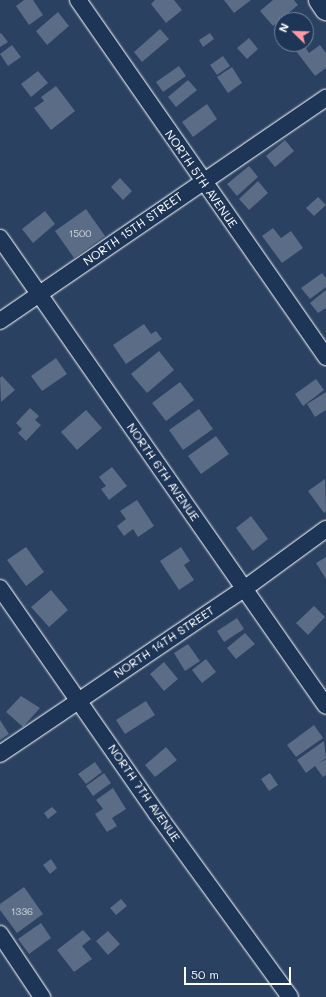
<!DOCTYPE html>
<style>
body{margin:0}
#map{position:relative;width:326px;height:997px;overflow:hidden;background:#2a4161;font-family:Mali,sans-serif}
div>[style]{position:absolute}
.building>*{inset:0;background:#5b6c86}
.roads{filter:drop-shadow(0 0 1px #fff) drop-shadow(0 0 1px #fff)}
.street>*{height:16px;margin:-8px;padding:0 8px;transform-origin:8px;border-radius:8px;background:#1d3557}
.secondary>*{height:22px;margin:-11px;padding:0 11px;transform-origin:11px;border-radius:11px;background:#1d3557}
span{translate:-50% -50%;white-space:nowrap;text-align:center;line-height:1.15;-webkit-text-stroke:3.5px #1d3557;paint-order:stroke}
.number-label{font-size:10px;color:#d6dae1}
.number-label span{-webkit-text-stroke-width:0}
.street-label{font-size:12px;color:#fff}
.north{position:absolute;left:274px;top:12px;width:40px;height:40px;box-sizing:border-box;background:#1d3557;border:1px solid #77869a;border-radius:50%;rotate:293deg;font-size:11px;font-weight:700;line-height:16px;text-align:center;color:#fff}
.north::after{content:'';display:block;margin:auto;width:14px;height:18px;background:#ff9aa2;clip-path:polygon(50% 0,100% 100%,50% 72%,0 100%)}
.scale{position:absolute;left:184px;top:967px;width:107px;height:18px;box-sizing:border-box;border:2px solid #fff;border-top:0;padding-left:5px;font-size:12px;line-height:14px;white-space:nowrap;color:#fff;-webkit-text-stroke:3px #1d3557;paint-order:stroke}
</style>
<div id="map">
<div class="building">
<div style="clip-path:polygon(24px 0,33px 0,43px 15px,29px 25px,16px 6px)"></div>
<div style="clip-path:polygon(155px 0,174px 0,182px 10px,166px 23px,151px 4px)"></div>
<div style="clip-path:polygon(224px 0,251px 0,234px 13px)"></div>
<div style="clip-path:polygon(273px 0,294px 0,298px 5px,273px 26px,260px 11px)"></div>
<div style="clip-path:polygon(58px 12px,69px 26px,47px 45px,36px 31px)"></div>
<div style="clip-path:polygon(160px 29px,169px 39px,142px 62px,134px 52px)"></div>
<div style="clip-path:polygon(1px 33px,8px 42px,0 47px,0 34px)"></div>
<div style="clip-path:polygon(210px 33px,214px 39px,203px 47px,199px 40px)"></div>
<div style="clip-path:polygon(249px 38px,258px 49px,247px 59px,237px 48px)"></div>
<div style="clip-path:polygon(12px 45px,21px 57px,8px 66px,0 54px)"></div>
<div style="clip-path:polygon(304px 45px,309px 53px,320px 45px,326px 53px,326px 68px,315px 76px,296px 51px)"></div>
<div style="clip-path:polygon(223px 56px,230px 66px,217px 75px,210px 65px)"></div>
<div style="clip-path:polygon(179px 66px,186px 76px,163px 92px,156px 82px)"></div>
<div style="clip-path:polygon(232px 67px,242px 83px,228px 93px,217px 77px)"></div>
<div style="clip-path:polygon(38px 71px,48px 83px,31px 97px,21px 84px)"></div>
<div style="clip-path:polygon(188px 80px,197px 90px,176px 107px,168px 97px)"></div>
<div style="clip-path:polygon(56px 86px,75px 111px,51px 130px,34px 108px,44px 101px,41px 97px)"></div>
<div style="clip-path:polygon(207px 104px,217px 119px,193px 137px,182px 122px)"></div>
<div style="clip-path:polygon(285px 140px,294px 151px,275px 167px,266px 156px)"></div>
<div style="clip-path:polygon(249px 166px,258px 177px,237px 196px,227px 184px)"></div>
<div style="clip-path:polygon(120px 178px,132px 191px,123px 200px,111px 187px)"></div>
<div style="clip-path:polygon(258px 181px,268px 193px,249px 210px,239px 199px)"></div>
<div style="clip-path:polygon(318px 197px,326px 205px,314px 216px,306px 208px)"></div>
<div style="clip-path:polygon(86px 209px,105px 236px,74px 258px,55px 231px)"></div>
<div style="clip-path:polygon(45px 211px,55px 224px,33px 243px,22px 229px)"></div>
<div style="clip-path:polygon(273px 228px,281px 238px,291px 231px,303px 248px,282px 263px,262px 236px)"></div>
<div style="clip-path:polygon(322px 273px,326px 278px,326px 287px,310px 299px,301px 288px)"></div>
<div style="clip-path:polygon(326px 290px,326px 308px,318px 313px,310px 303px)"></div>
<div style="clip-path:polygon(144px 324px,151px 334px,156px 331px,162px 339px,126px 364px,113px 345px)"></div>
<div style="clip-path:polygon(159px 351px,174px 370px,147px 393px,131px 374px)"></div>
<div style="clip-path:polygon(56px 358px,67px 374px,42px 391px,31px 376px)"></div>
<div style="clip-path:polygon(2px 376px,15px 390px,1px 402px,0 378px)"></div>
<div style="clip-path:polygon(316px 379px,324px 390px,303px 406px,295px 394px)"></div>
<div style="clip-path:polygon(180px 382px,194px 400px,166px 421px,152px 403px)"></div>
<div style="clip-path:polygon(326px 392px,326px 410px,315px 417px,307px 404px)"></div>
<div style="clip-path:polygon(30px 408px,39px 416px,35px 420px,41px 425px,26px 441px,18px 433px,22px 429px,16px 423px)"></div>
<div style="clip-path:polygon(199px 409px,213px 429px,183px 450px,169px 430px)"></div>
<div style="clip-path:polygon(86px 410px,102px 428px,77px 450px,61px 432px)"></div>
<div style="clip-path:polygon(216px 436px,229px 454px,201px 474px,188px 456px)"></div>
<div style="clip-path:polygon(112px 467px,127px 486px,109px 500px,101px 489px,106px 486px,99px 477px)"></div>
<div style="clip-path:polygon(325px 479px,326px 511px,324px 513px,308px 491px)"></div>
<div style="clip-path:polygon(137px 500px,154px 526px,138px 537px,133px 529px,124px 536px,117px 526px,126px 519px,120px 511px)"></div>
<div style="clip-path:polygon(251px 516px,268px 539px,253px 551px,236px 528px)"></div>
<div style="clip-path:polygon(26px 547px,44px 572px,26px 586px,7px 560px)"></div>
<div style="clip-path:polygon(181px 547px,190px 561px,184px 565px,194px 580px,179px 590px,160px 561px)"></div>
<div style="clip-path:polygon(326px 557px,326px 579px,316px 563px)"></div>
<div style="clip-path:polygon(51px 590px,68px 610px,49px 627px,31px 607px)"></div>
<div style="clip-path:polygon(314px 606px,325px 617px,308px 635px,296px 623px)"></div>
<div style="clip-path:polygon(237px 618px,244px 629px,224px 642px,217px 631px)"></div>
<div style="clip-path:polygon(245px 633px,255px 644px,236px 659px,227px 648px)"></div>
<div style="clip-path:polygon(188px 644px,200px 661px,185px 671px,174px 653px)"></div>
<div style="clip-path:polygon(206px 659px,216px 672px,202px 683px,192px 670px)"></div>
<div style="clip-path:polygon(164px 662px,178px 679px,164px 691px,150px 674px)"></div>
<div style="clip-path:polygon(21px 696px,40px 708px,23px 727px,6px 712px)"></div>
<div style="clip-path:polygon(146px 701px,155px 715px,125px 734px,116px 720px)"></div>
<div style="clip-path:polygon(0 720px,9px 734px,0 740px)"></div>
<div style="clip-path:polygon(314px 725px,323px 738px,296px 757px,287px 745px)"></div>
<div style="clip-path:polygon(324px 741px,326px 758px,318px 764px,326px 759px,326px 775px,323px 777px,315px 766px,306px 773px,297px 760px)"></div>
<div style="clip-path:polygon(166px 747px,177px 760px,155px 777px,145px 765px)"></div>
<div style="clip-path:polygon(95px 762px,102px 772px,86px 784px,78px 774px)"></div>
<div style="clip-path:polygon(104px 773px,111px 783px,93px 796px,86px 786px)"></div>
<div style="clip-path:polygon(270px 773px,278px 785px,269px 791px,261px 779px)"></div>
<div style="clip-path:polygon(113px 788px,126px 809px,112px 818px,117px 826px,107px 832px,95px 814px,103px 809px,96px 800px)"></div>
<div style="clip-path:polygon(52px 807px,57px 812px,48px 819px,44px 813px)"></div>
<div style="clip-path:polygon(51px 859px,57px 868px,50px 874px,43px 865px)"></div>
<div style="clip-path:polygon(24px 887px,43px 914px,17px 933px,0 910px,0 904px)"></div>
<div style="clip-path:polygon(121px 899px,127px 906px,116px 915px,110px 908px)"></div>
<div style="clip-path:polygon(41px 923px,51px 938px,29px 954px,18px 939px)"></div>
<div style="clip-path:polygon(83px 930px,91px 939px,82px 946px,92px 959px,74px 972px,57px 950px)"></div>
<div style="clip-path:polygon(108px 931px,120px 944px,108px 955px,96px 941px)"></div>
</div>
<div class="roads">
<div class="street">
<div style="left:78px;top:0;width:435px;rotate:55.2deg"></div>
<div style="left:0;top:238px;width:570px;rotate:55.14deg"></div>
<div style="left:0;top:321px;width:395px;rotate:-34.4deg"></div>
<div style="left:0;top:588px;width:275px;rotate:55.2deg"></div>
<div style="left:157px;top:814px;width:226px;rotate:54deg"></div>
<div style="left:0;top:754px;width:295px;rotate:-34.1deg"></div>
<div style="left:244px;top:589px;width:102px;rotate:-36.2deg"></div>
<div style="left:0;top:934px;width:76px;rotate:56.3deg"></div>
</div>
<div class="secondary">
<div style="left:320px;top:0;width:11px;rotate:56deg"></div>
</div>
</div>
<div class="number-label">
<span style="left:80px;top:234px">1500</span>
<span style="left:22px;top:912px">1336</span>
</div>
<div class="street-label">
<span style="left:201px;top:179px;rotate:55deg">NORTH 5TH AVENUE</span>
<span style="left:133px;top:229px;rotate:-35deg">NORTH 15TH STREET</span>
<span style="left:163px;top:472px;rotate:55deg">NORTH 6TH AVENUE</span>
<span style="left:164px;top:642px;rotate:-34deg">NORTH 14TH STREET</span>
<span style="left:144px;top:793px;rotate:55deg">NORTH 7TH AVENUE</span>
</div>
<div class="north">N</div>
<div class="scale">50 m</div>
</div>
